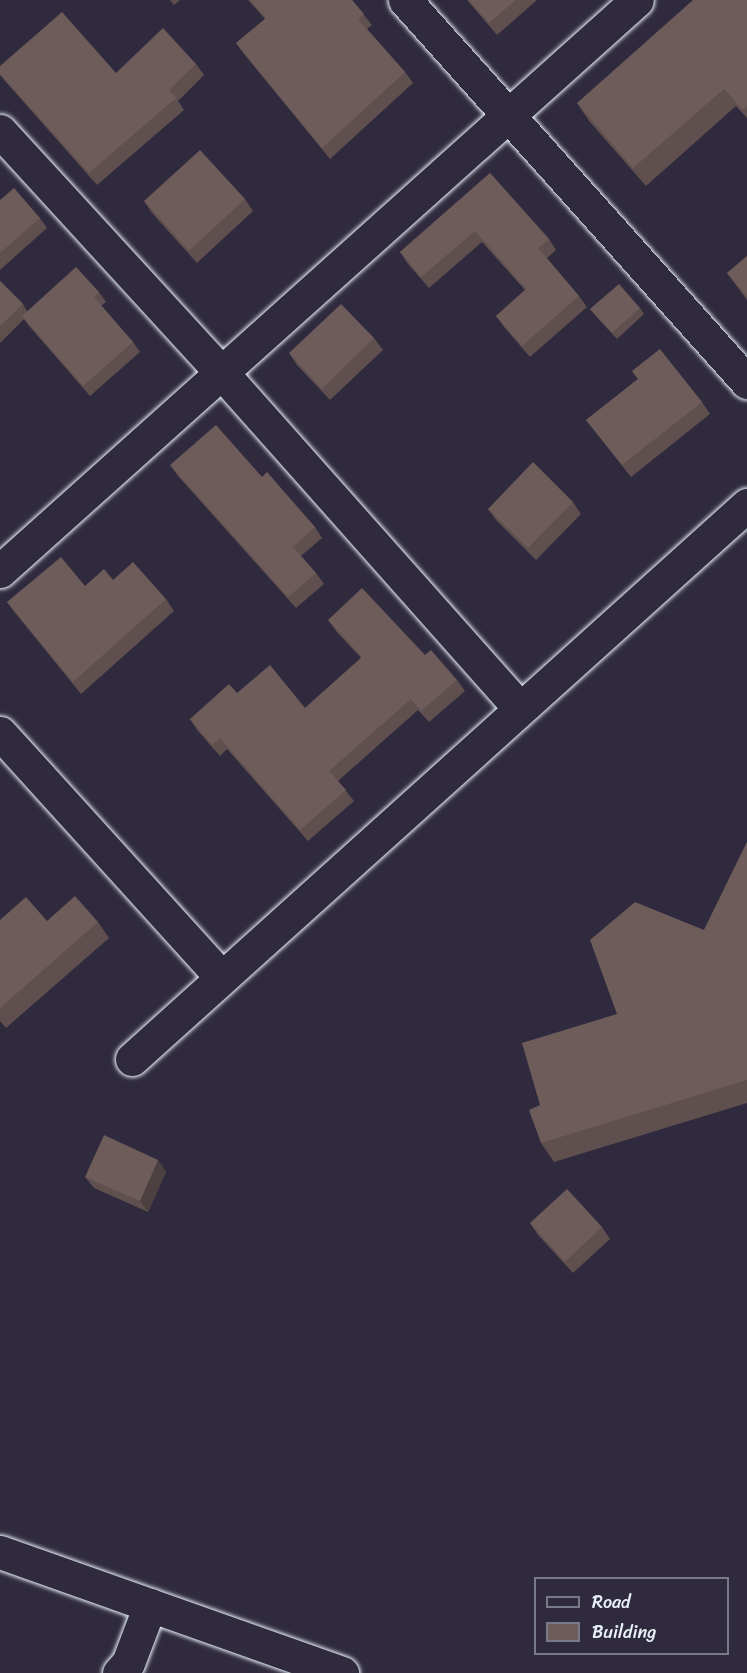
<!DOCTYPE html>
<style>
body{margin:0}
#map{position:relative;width:747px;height:1673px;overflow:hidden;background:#2f2a3d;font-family:Sriracha,sans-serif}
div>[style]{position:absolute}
.roads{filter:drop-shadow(0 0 2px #e8f1f8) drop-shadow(0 0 2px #e8f1f8)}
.minor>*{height:33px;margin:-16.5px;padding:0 16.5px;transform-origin:16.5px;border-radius:16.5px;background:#2f2a3d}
.wall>*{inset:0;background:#5f4f4e}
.shaded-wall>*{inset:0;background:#4d4040}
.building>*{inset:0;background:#6e5c5b}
span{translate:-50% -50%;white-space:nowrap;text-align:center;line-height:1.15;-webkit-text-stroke:4.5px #2f2a3d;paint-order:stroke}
.legend{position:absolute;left:534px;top:1577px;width:195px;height:78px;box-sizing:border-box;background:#2f2a3d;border:2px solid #797a88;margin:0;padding:8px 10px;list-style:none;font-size:18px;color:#e8f1f8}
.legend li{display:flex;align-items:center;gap:12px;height:30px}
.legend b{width:30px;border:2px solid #797a88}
</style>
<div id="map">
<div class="roads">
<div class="minor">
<div style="left:405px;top:0;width:513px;rotate:48.16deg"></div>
<div style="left:0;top:131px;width:328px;rotate:47.5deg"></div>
<div style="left:222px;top:373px;width:449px;rotate:48.4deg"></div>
<div style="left:0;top:571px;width:855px;rotate:-41.87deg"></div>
<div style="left:0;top:733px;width:328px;rotate:47.8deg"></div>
<div style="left:132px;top:1059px;width:828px;rotate:-42.01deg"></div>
<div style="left:0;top:1552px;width:363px;rotate:19.5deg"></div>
<div style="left:119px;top:1673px;width:13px;rotate:-48deg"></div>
<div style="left:128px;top:1663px;width:62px;rotate:-69.2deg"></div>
</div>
</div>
<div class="wall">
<div style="clip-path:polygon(170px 0,180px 0,174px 5px)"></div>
<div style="clip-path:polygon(248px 0,352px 0,372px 25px,367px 29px,405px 72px,413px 83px,330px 159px,244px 54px,236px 43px,265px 19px)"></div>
<div style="clip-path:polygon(467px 0,537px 0,497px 35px)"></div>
<div style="clip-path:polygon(747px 0,747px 118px,736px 106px,646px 186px,589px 121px,577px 103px)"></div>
<div style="clip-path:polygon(196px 64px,204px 75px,178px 101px,184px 110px,97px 185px,5px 81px,0 75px,0 66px,116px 73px)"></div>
<div style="clip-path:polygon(490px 173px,549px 239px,556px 250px,547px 258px,579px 296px,587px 307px,530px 357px,504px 327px,496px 316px,525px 290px,482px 242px,429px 288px,408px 264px,400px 252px)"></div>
<div style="clip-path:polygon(245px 199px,253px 211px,197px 263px,152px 213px,144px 201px)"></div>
<div style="clip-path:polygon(0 200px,40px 218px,47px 228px,0 270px)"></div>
<div style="clip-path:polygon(747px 256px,747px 300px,727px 273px)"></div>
<div style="clip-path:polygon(0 281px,23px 304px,27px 311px,99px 292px,106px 302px,101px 306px,133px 342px,140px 352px,90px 396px,29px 326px,24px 319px,0 343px)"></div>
<div style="clip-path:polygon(640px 308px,644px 314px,617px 339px,595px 315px,590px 309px)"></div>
<div style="clip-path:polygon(374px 338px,383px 350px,330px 400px,297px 365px,289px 353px)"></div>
<div style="clip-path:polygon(632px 371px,702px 402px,710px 414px,631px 477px,586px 420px,638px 379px)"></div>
<div style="clip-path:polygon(170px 465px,315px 527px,322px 538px,301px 556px,316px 573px,324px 584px,296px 608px,178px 476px)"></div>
<div style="clip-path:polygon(573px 502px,581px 514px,536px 560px,496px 520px,488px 509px)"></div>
<div style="clip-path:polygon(113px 580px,166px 599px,174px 611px,81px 694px,16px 614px,7px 602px,85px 586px)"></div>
<div style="clip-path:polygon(328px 620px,425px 655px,457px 680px,465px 691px,429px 722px,418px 710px,338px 781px,354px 801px,308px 841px,227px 749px,220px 756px,197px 730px,190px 719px,237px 693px,305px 708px,361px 658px,336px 631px)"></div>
<div style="clip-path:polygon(747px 842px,747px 1103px,554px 1162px,541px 1143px,540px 1105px,617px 1014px,704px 930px)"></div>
<div style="clip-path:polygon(0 920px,98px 922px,109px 938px,6px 1028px,0 1021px)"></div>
<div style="clip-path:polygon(158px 1160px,166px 1172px,148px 1212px,94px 1188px,85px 1177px)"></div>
<div style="clip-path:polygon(530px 1223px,602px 1227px,610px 1239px,573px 1273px,538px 1235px)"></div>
</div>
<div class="shaded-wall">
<div style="clip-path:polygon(158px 1160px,166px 1172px,148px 1212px,140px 1201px)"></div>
</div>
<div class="building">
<div style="clip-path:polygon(250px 0,352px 0,364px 14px,358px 19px,405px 72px,322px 148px,236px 43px,266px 18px)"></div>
<div style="clip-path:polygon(469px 0,516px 0,489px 23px)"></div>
<div style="clip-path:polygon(693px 0,747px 0,747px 106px,743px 110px,724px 89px,633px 168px,577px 103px)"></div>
<div style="clip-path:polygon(62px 12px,116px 73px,163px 28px,196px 64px,169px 90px,176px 98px,89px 173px,0 74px,0 66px)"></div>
<div style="clip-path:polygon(200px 150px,245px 199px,189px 251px,144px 201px)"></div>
<div style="clip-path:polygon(490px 173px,549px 239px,538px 248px,579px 296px,522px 346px,496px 316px,526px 289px,475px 231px,421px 277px,400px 252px)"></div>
<div style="clip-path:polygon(14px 188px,40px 218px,0 253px,0 200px)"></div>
<div style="clip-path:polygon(747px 256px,747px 297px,727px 273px)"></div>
<div style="clip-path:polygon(76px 267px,99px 292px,94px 297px,133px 342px,83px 386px,22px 316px)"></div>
<div style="clip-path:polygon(0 281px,23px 304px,0 326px)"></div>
<div style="clip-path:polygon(619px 284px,640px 308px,612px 333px,590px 309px)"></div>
<div style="clip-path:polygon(341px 304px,374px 338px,322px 389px,289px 353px)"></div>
<div style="clip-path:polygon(660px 349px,702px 402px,622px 465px,586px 420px,638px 379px,632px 371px)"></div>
<div style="clip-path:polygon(216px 425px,262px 477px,267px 472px,315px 527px,293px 547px,316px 573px,288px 597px,170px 465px)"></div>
<div style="clip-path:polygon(533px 462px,573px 502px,528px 548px,488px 509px)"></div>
<div style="clip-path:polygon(61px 557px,85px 586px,104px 569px,113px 580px,133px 562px,166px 599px,73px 682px,7px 602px)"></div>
<div style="clip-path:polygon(362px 588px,425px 655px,431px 650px,457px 680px,421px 711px,411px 699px,329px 771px,346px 790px,300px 830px,220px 738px,212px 745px,190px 719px,229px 684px,237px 693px,270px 665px,305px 708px,362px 657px,328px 620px)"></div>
<div style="clip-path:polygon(747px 842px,747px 1080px,541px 1143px,529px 1110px,540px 1105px,522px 1043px,617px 1014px,590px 940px,635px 902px,704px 930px)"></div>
<div style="clip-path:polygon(75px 896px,98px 922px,0 1008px,0 920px,26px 897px,47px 921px)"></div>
<div style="clip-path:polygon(104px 1135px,158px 1160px,140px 1201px,85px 1177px)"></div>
<div style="clip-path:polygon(567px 1189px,602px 1227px,565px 1262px,530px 1223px)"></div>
</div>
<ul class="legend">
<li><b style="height:8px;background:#2f2a3d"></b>Road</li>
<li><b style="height:16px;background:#6e5c5b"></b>Building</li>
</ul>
</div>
